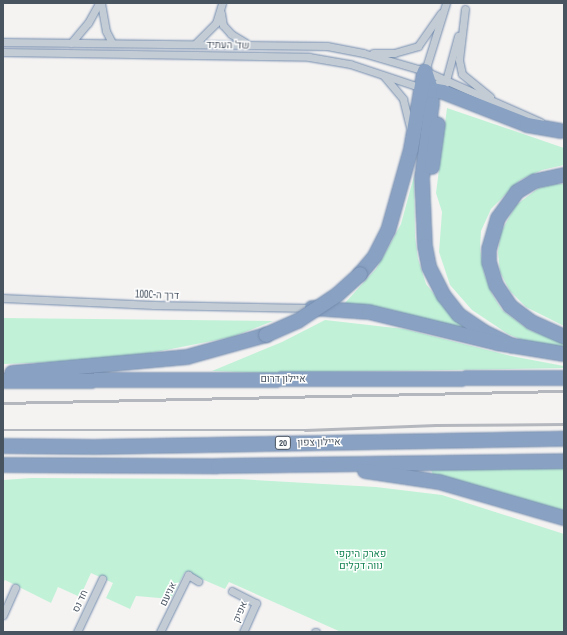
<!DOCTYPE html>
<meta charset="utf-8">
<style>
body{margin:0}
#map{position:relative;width:567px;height:635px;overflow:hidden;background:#f5f3f2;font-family:"Archivo Narrow",Heebo,sans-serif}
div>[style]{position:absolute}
.green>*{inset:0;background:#c1f2d7}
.roads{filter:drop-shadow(0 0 1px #748cae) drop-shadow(0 0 1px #748cae)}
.minor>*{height:7px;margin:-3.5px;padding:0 3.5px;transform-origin:3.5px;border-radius:3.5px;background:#c3ccd4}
.motorway>*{height:14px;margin:-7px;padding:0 7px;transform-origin:7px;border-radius:7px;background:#89a1c2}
.rail>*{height:2.5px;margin:-1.25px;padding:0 1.25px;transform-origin:1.25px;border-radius:1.25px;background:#b4b7bd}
.bridges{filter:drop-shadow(0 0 1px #748cae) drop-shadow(0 0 1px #748cae)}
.motorway-bridge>*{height:14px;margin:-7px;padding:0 7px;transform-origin:7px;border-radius:7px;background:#89a1c2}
span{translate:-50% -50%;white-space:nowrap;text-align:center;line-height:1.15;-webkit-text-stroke:3px #fff;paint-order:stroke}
.shield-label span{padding:1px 3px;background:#fff;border:1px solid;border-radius:3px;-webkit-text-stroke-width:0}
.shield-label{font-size:9px;color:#495461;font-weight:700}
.street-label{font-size:10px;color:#495461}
.park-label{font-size:10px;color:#138352}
.frame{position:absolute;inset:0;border:4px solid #495461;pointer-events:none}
</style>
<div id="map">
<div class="green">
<div style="clip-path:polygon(447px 108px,564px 148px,564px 165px,542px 170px,520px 180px,491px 209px,481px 231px,480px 248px,484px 273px,492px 294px,502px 310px,529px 330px,564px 343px,564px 348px,527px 342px,508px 334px,472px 310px,450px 285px,439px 252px,442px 212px,436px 193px)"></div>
<div style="clip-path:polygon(414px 176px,415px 237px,418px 259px,426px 284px,452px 317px,473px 332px,384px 308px,344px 304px,376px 269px,388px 248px,401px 224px)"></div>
<div style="clip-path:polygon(555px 184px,564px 184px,564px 326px,526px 307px,510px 291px,500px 272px,498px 252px,501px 232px,516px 205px,539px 188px)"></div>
<div style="clip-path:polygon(3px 318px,273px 321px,232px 337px,115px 360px,3px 364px)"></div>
<div style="clip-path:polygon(325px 320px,404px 329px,511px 356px,564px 366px,564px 368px,264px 373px,212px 371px,282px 342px)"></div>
<div style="clip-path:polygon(564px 468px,564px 512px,433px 475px,431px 470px)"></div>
<div style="clip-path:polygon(31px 478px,239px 479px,376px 487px,442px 495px,564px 534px,564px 632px,341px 632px,229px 582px,225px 589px,185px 572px,171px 599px,136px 596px,130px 609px,106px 598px,113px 583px,91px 573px,80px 597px,58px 587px,51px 603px,5px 580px,3px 583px,3px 480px)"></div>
</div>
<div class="roads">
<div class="minor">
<div style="left:101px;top:3px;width:28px;rotate:80deg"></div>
<div style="left:106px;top:31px;width:13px;rotate:63deg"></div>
<div style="left:465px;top:9px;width:51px;rotate:96.7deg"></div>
<div style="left:459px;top:60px;width:14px;rotate:78deg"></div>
<div style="left:462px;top:74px;width:36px;rotate:39deg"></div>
<div style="left:221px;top:13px;width:12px;rotate:81deg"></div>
<div style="left:223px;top:25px;width:12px;rotate:48deg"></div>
<div style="left:231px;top:34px;width:17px;rotate:31deg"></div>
<div style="left:3px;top:42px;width:324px;rotate:0.7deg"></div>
<div style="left:327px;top:46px;width:37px;rotate:11deg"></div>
<div style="left:363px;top:53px;width:65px;rotate:16.2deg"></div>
<div style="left:425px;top:71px;width:126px;rotate:23.9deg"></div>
<div style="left:71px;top:43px;width:26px;rotate:-50deg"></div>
<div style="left:88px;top:23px;width:23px;rotate:-61deg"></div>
<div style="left:195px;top:44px;width:30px;rotate:-45deg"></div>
<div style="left:216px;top:23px;width:21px;rotate:-73deg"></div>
<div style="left:3px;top:52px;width:306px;rotate:0.9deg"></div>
<div style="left:309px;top:57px;width:42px;rotate:9.7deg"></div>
<div style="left:350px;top:64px;width:76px;rotate:18.4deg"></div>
<div style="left:422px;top:88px;width:25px;rotate:-18deg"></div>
<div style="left:373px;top:53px;width:21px"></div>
<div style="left:394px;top:53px;width:25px;rotate:-16deg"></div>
<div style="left:418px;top:46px;width:40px;rotate:-55.1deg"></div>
<div style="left:425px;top:71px;width:71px;rotate:-72.8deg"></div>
<div style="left:384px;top:76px;width:30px;rotate:50deg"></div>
<div style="left:403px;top:99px;width:30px;rotate:76deg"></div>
<div style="left:445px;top:84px;width:50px;rotate:-74.8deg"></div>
<div style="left:3px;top:298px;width:151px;rotate:2.7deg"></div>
<div style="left:154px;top:305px;width:156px;rotate:1.1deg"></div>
<div style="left:232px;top:591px;width:27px;rotate:27deg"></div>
<div style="left:256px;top:603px;width:32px;rotate:114deg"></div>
<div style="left:3px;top:615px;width:30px;rotate:-66deg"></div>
<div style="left:77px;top:632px;width:59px;rotate:-64.7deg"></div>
<div style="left:160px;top:632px;width:64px;rotate:-63.8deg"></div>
<div style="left:188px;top:575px;width:12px;rotate:31deg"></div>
<div style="left:315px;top:632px;width:1px"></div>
</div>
<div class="motorway">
<div style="left:425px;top:71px;width:20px;rotate:72deg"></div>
<div style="left:431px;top:90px;width:13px;rotate:86deg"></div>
<div style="left:432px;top:103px;width:76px;rotate:97.6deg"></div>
<div style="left:422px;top:178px;width:68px;rotate:87.5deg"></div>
<div style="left:425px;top:246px;width:21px;rotate:79deg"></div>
<div style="left:429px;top:267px;width:33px;rotate:63deg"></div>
<div style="left:444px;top:296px;width:24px;rotate:52deg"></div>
<div style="left:459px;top:315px;width:30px;rotate:34deg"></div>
<div style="left:484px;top:332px;width:32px;rotate:26deg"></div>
<div style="left:424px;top:92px;width:7px;rotate:-16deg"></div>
<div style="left:431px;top:90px;width:12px;rotate:9deg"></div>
<div style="left:443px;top:92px;width:90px;rotate:21.4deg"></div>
<div style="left:527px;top:125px;width:34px;rotate:10deg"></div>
<div style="left:432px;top:167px;width:43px;rotate:-82.1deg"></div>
<div style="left:564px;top:175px;width:30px;rotate:168deg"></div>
<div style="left:535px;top:181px;width:21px;rotate:149deg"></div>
<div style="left:517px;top:192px;width:32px;rotate:126deg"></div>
<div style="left:498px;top:218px;width:32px;rotate:106deg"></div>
<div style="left:489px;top:249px;width:13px;rotate:90deg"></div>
<div style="left:489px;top:262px;width:24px;rotate:73deg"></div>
<div style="left:496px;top:285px;width:25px;rotate:56deg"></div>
<div style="left:510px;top:306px;width:26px;rotate:37deg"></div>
<div style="left:531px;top:322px;width:36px;rotate:24deg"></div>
<div style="left:360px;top:274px;width:23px;rotate:-50deg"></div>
<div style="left:375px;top:256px;width:28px;rotate:-63deg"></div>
<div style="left:388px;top:231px;width:85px;rotate:-74.3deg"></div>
<div style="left:411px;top:149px;width:77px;rotate:-80.3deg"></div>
<div style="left:312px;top:308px;width:57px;rotate:4deg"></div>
<div style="left:369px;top:312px;width:132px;rotate:13.6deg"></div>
<div style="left:497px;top:343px;width:68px;rotate:9.3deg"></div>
<div style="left:12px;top:373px;width:176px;rotate:-5.2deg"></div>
<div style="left:187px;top:357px;width:82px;rotate:-15.6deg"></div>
<div style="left:3px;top:381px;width:561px;rotate:-0.31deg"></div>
<div style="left:3px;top:446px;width:91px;rotate:0.6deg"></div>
<div style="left:94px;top:447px;width:470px;rotate:-1deg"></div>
<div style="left:3px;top:465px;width:215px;rotate:0.3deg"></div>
<div style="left:218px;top:466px;width:346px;rotate:-0.8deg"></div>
<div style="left:365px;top:471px;width:75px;rotate:8.5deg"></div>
<div style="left:439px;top:482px;width:130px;rotate:16.1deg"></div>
</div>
</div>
<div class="rail">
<div style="left:3px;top:403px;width:561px;rotate:-1.23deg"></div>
<div style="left:3px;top:430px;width:302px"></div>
<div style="left:305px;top:430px;width:131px;rotate:-2.2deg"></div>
<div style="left:436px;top:425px;width:128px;rotate:-0.4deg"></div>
</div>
<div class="bridges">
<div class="motorway-bridge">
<div style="left:266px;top:335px;width:35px;rotate:-24deg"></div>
<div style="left:298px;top:321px;width:47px;rotate:-33.7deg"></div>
<div style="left:337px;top:295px;width:31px;rotate:-42deg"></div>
</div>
</div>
<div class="shield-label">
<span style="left:283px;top:443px">20</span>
</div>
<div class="street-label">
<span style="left:228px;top:45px;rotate:1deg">שד' העתיד</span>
<span style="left:157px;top:295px;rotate:2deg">דרך ה-1000</span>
<span style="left:283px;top:379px">איילון דרום</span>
<span style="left:319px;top:442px;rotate:-1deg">איילון צפון</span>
<span style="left:168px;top:594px;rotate:-64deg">אניעם</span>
<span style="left:80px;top:601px;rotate:-65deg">חד נס</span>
<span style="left:240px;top:612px;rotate:-67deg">אפיק</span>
</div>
<div class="park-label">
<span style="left:361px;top:559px">פארק היקפי<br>נווה דקלים</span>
</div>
<div class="frame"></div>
</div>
